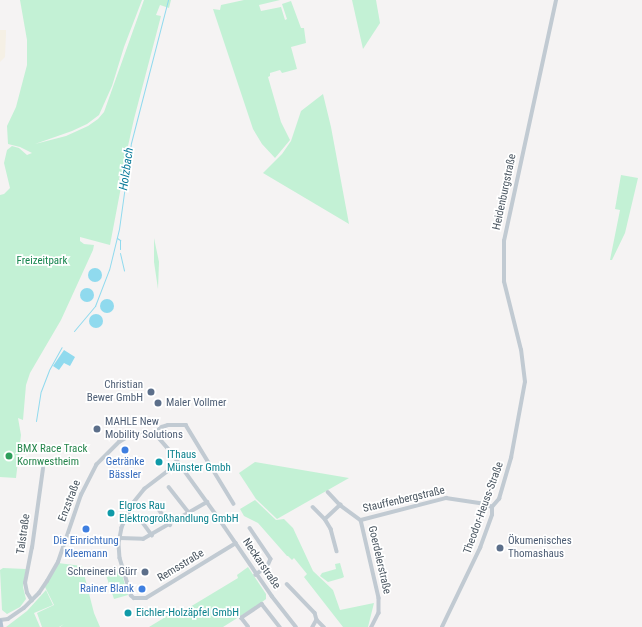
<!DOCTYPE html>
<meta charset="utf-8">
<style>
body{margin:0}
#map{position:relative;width:642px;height:627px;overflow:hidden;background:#f5f3f3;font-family:"Roboto Condensed",sans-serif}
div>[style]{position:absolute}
.green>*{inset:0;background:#c3f1d5}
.sand>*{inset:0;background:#f5f0e5}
.water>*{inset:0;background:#90daee}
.round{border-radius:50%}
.stream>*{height:1px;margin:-0.5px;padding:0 0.5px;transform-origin:0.5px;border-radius:0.5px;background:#90daee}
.minor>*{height:3.5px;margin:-1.75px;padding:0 1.75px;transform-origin:1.75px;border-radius:1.75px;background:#c1cad2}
.major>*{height:4.5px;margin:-2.25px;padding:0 2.25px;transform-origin:2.25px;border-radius:2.25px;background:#b3c2d1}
.dots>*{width:11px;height:11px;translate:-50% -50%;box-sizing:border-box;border:2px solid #fff;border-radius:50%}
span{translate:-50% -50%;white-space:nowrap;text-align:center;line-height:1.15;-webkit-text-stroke:3.5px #fff;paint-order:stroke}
.street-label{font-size:11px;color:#4a5661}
.park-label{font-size:11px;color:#17864f}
.service-label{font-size:11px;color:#4e5e75}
.right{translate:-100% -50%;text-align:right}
.left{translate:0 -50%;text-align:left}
.leisure-label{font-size:11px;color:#27864d}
.culture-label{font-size:11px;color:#0d838f}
.shop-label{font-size:11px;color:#366cbe}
.water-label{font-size:12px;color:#0c7c9b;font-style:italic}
</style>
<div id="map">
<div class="green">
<div style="clip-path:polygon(20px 0,142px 0,124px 47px,112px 86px,99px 115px,87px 124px,72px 131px,35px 144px,66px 136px,88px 126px,98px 119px,104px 112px,144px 0,171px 0,169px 8px,160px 5px,156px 15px,161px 16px,134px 119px,122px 173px,119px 178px,121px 187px,110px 245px,80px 237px,80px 241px,84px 244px,94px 245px,93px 250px,61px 320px,30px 373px,26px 385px,23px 420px,18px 418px,21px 435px,16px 478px,0 477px,0 195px,4px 194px,10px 188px,4px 163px,7px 150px,12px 146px,19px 148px,27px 155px,32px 153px,20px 147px,8px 144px,7px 126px,16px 107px,27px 65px,27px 40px)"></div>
<div style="clip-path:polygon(244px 0,280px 0,259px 5px,261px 11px,281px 7px,285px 20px,287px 19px,282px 4px,291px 1px,301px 28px,304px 28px,306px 43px,291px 47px,297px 69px,282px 73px,280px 70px,270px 73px,270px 76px,268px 77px,281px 122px,290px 140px,275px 158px,262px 144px,253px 129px,213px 9px,220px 10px,221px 5px)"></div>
<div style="clip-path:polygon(352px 0,376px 0,380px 23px,363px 49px)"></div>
<div style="clip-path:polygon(323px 94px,331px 127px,349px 224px,263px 173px,282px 154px,291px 141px,301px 111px)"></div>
<div style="clip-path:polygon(621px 175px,638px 178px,625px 233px,612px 260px,610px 260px,620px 210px,615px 209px)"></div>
<div style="clip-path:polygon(154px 238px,159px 262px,158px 289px,154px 262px)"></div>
<div style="clip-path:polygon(255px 462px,349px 478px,277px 519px,256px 499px,239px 473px)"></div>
<div style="clip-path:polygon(255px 500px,276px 520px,284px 519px,293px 528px,313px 571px,333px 590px,340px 610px,374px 603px,368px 627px,343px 627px,304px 577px,307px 574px,294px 558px,292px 560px,288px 556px,287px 556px,258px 523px,244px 516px,240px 509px)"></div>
<div style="clip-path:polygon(58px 563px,82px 566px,94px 613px,100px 627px,60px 627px,64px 624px,59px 627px,42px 627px,37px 613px,54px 605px,45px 587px)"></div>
<div style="clip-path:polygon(340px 563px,344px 577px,342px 578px,328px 582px,320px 576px,322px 573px,336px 569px,335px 564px)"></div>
<div style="clip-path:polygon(248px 567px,266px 594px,266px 599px,258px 605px,223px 627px,149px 627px,177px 610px,180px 613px,238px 578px,237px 575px)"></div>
<div style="clip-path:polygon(3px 568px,26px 569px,23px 587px,26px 599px,20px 607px,7px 614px,2px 610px,0 570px)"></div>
<div style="clip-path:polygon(104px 569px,121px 571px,128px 595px,114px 599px)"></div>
<div style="clip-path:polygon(46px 590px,53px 605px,34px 613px,40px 627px,6px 627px,27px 611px)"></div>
</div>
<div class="sand">
<div style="clip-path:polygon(0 30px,6px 30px,6px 33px,5px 57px,0 62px)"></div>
</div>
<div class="water">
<div class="round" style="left:88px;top:268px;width:14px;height:14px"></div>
<div class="round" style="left:80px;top:288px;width:14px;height:14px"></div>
<div class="round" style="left:100px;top:299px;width:14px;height:14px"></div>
<div class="round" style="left:89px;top:314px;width:14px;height:14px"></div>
<div style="clip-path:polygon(64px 350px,75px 357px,70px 366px,64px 363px,59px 370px,53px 366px)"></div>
</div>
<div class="stream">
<div style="left:117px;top:238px;width:4px;rotate:34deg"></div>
<div style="left:120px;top:240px;width:9px;rotate:90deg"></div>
<div style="left:120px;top:253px;width:18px;rotate:77deg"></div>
<div style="left:74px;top:331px;width:33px;rotate:-50deg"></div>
<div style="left:95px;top:306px;width:39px;rotate:-69deg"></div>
<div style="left:109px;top:270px;width:42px;rotate:-76.3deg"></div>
<div style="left:119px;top:229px;width:87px;rotate:-82.1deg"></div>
<div style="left:131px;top:143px;width:148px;rotate:-75.5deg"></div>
<div style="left:36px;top:421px;width:30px;rotate:-81deg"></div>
<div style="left:41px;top:391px;width:22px;rotate:-69deg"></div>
<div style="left:49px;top:370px;width:26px;rotate:-61deg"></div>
</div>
<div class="minor">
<div style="left:153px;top:434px;width:11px;rotate:-38deg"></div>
<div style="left:162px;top:427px;width:6px;rotate:-18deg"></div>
<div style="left:168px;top:425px;width:18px"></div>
<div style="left:186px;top:425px;width:92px;rotate:58.7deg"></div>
<div style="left:179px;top:463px;width:43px;rotate:142.6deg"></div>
<div style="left:145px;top:489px;width:19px;rotate:129deg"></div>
<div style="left:133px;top:504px;width:26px;rotate:115deg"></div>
<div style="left:122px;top:528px;width:16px;rotate:101deg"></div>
<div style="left:119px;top:544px;width:14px;rotate:86deg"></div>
<div style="left:120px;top:558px;width:39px;rotate:73deg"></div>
<div style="left:131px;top:595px;width:4px;rotate:45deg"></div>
<div style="left:134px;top:598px;width:12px"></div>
<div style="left:146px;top:598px;width:105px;rotate:-31.4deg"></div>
<div style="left:169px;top:487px;width:33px;rotate:52deg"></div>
<div style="left:328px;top:492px;width:18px;rotate:47deg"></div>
<div style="left:340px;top:505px;width:26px;rotate:36deg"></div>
<div style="left:361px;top:520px;width:88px;rotate:-14.5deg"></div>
<div style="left:446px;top:498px;width:40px;rotate:8.5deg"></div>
<div style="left:486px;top:504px;width:7px;rotate:27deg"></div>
<div style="left:155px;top:504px;width:26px;rotate:54deg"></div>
<div style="left:313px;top:507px;width:17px;rotate:45deg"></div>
<div style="left:325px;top:519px;width:21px;rotate:-43deg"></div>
<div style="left:492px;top:507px;width:11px;rotate:-49deg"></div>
<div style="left:499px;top:499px;width:43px;rotate:-73.7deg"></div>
<div style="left:511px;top:458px;width:77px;rotate:-79.6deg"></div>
<div style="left:525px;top:382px;width:32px;rotate:-97deg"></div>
<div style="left:521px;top:350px;width:70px;rotate:-104deg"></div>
<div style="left:504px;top:282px;width:41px;rotate:-90deg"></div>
<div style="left:504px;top:241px;width:247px;rotate:-77.8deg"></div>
<div style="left:325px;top:519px;width:12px;rotate:59deg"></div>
<div style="left:331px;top:529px;width:23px;rotate:75deg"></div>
<div style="left:141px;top:520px;width:19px;rotate:54deg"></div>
<div style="left:361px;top:520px;width:80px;rotate:77deg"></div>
<div style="left:379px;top:598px;width:15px;rotate:90deg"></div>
<div style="left:379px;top:613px;width:16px;rotate:117deg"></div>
<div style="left:250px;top:528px;width:37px;rotate:56deg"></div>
<div style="left:271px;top:559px;width:8px;rotate:113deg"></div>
<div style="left:268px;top:566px;width:15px;rotate:143deg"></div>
<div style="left:120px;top:538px;width:23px;rotate:2deg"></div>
<div style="left:143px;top:539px;width:74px;rotate:-30deg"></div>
<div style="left:287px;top:584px;width:40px;rotate:46deg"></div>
<div style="left:315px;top:613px;width:7px;rotate:74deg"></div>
<div style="left:317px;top:620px;width:8px;rotate:120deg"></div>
<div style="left:32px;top:601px;width:9px;rotate:-122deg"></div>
<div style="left:27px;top:593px;width:10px;rotate:-101deg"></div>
<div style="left:25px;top:583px;width:36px;rotate:-79deg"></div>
<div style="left:32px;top:548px;width:80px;rotate:-82.1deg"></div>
<div style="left:0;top:620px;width:8px;rotate:-7deg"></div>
<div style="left:8px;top:619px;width:19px;rotate:-35deg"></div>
<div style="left:24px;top:608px;width:21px;rotate:-45deg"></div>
<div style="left:39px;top:593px;width:14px;rotate:-56deg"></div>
<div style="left:47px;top:581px;width:22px;rotate:-60deg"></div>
<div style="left:58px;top:562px;width:71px;rotate:-71.1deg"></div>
<div style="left:81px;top:495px;width:34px;rotate:-63deg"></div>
<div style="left:96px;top:465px;width:33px;rotate:-45deg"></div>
<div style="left:119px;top:442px;width:17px;rotate:-31deg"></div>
<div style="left:134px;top:433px;width:10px;rotate:-6deg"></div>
<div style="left:144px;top:432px;width:9px;rotate:13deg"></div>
<div style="left:153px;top:434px;width:7px;rotate:34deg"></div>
<div style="left:159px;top:438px;width:18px;rotate:49deg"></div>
<div style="left:171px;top:452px;width:84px;rotate:54.2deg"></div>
<div style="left:220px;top:520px;width:92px;rotate:55.6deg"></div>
<div style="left:272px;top:596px;width:39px;rotate:52deg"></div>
<div style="left:317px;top:620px;width:10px;rotate:45deg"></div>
<div style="left:248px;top:627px;width:11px;rotate:-128deg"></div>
<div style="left:241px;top:618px;width:25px;rotate:-34deg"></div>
<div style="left:262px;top:604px;width:29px;rotate:52deg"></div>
<div style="left:442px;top:627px;width:88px;rotate:-64.3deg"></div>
<div style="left:480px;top:548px;width:35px;rotate:-70deg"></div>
<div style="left:492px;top:515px;width:8px;rotate:-90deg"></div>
</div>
<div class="major">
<div style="left:0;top:621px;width:6px;rotate:81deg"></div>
</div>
<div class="dots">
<div style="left:151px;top:392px;background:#5c6f8a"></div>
<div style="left:158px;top:403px;background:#5c6f8a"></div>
<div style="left:97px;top:429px;background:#5c6f8a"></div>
<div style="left:125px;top:450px;background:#3f7fe0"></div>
<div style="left:9px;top:456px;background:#2e9e5b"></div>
<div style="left:159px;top:462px;background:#0f9aa8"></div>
<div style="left:111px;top:513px;background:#0f9aa8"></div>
<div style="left:86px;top:529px;background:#3f7fe0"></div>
<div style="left:500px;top:548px;background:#5c6f8a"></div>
<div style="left:145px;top:572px;background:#5c6f8a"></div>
<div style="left:142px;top:589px;background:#3f7fe0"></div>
<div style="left:128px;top:613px;background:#0f9aa8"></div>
</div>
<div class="street-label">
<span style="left:505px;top:192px;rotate:-78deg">Heidenburgstraße</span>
<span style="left:404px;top:500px;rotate:-13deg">Stauffenbergstraße</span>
<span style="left:70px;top:501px;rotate:-69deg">Enzstraße</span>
<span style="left:484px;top:508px;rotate:-70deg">Theodor-Heuss-Straße</span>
<span style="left:24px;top:534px;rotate:-82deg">Talstraße</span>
<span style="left:379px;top:560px;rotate:77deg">Goerdelerstraße</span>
<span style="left:261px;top:564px;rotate:56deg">Neckarstraße</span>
<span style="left:181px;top:566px;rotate:-31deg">Remsstraße</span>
</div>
<div class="park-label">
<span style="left:42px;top:261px">Freizeitpark</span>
</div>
<div class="service-label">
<span class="right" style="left:143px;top:392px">Christian<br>Bewer GmbH</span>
<span class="left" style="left:166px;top:403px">Maler Vollmer</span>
<span class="left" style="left:105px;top:429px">MAHLE New<br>Mobility Solutions</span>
<span class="left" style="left:508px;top:548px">Ökumenisches<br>Thomashaus</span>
<span class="right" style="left:137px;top:572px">Schreinerei Gürr</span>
</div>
<div class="leisure-label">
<span class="left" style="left:17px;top:456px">BMX Race Track<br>Kornwestheim</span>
</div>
<div class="culture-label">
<span class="left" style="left:167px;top:462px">IThaus<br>Münster Gmbh</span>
<span class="left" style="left:119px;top:513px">Elgros Rau<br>Elektrogroßhandlung GmbH</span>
<span class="left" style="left:136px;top:613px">Eichler-Holzäpfel GmbH</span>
</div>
<div class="shop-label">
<span style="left:125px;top:469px">Getränke<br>Bässler</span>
<span style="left:86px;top:548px">Die Einrichtung<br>Kleemann</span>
<span class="right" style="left:134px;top:589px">Rainer Blank</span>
</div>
<div class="water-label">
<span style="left:127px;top:169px;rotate:-82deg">Holzbach</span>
</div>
</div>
